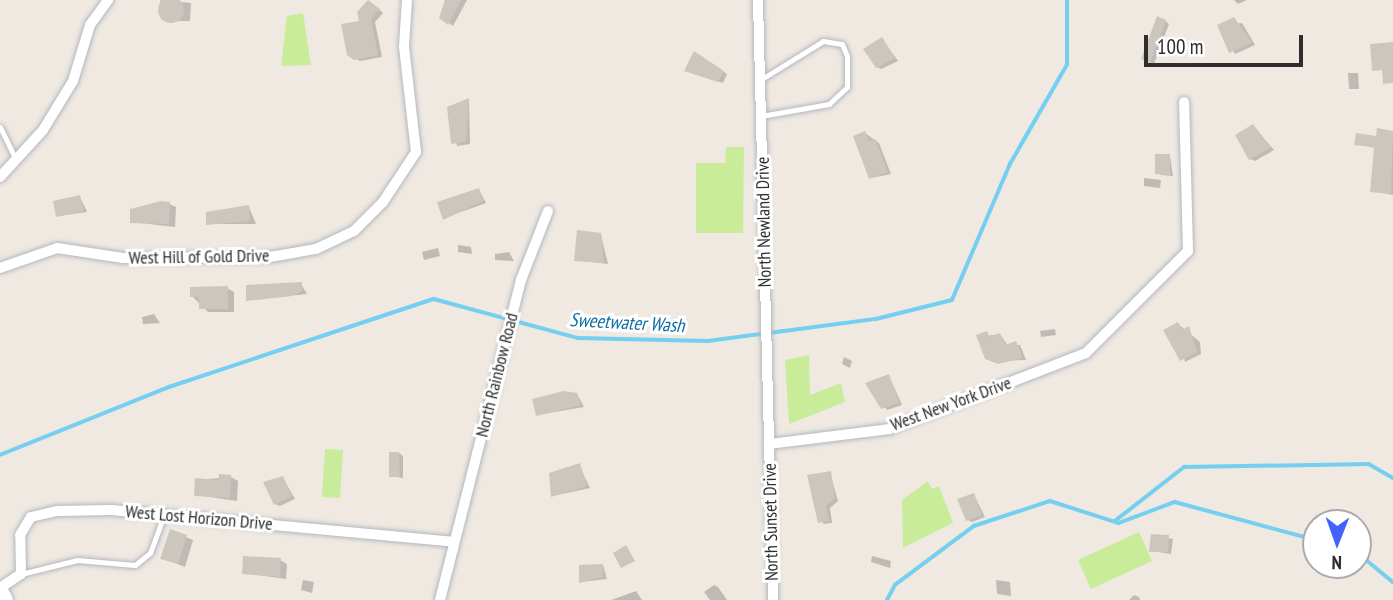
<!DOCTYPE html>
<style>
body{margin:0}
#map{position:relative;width:1393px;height:600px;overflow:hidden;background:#efe9e1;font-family:"PT Sans Narrow",sans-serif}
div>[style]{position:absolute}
.pitch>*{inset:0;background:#c9ec9a}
.shadow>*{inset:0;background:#0003}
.stream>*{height:3.5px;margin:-1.75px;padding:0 1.75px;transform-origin:1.75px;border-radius:1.75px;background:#75cff0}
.building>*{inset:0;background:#cbc7bf}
.round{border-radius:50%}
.roads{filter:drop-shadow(0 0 2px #b4b7c1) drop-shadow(0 0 2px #b4b7c1)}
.service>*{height:5px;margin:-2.5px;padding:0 2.5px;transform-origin:2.5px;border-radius:2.5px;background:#fff}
.minor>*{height:10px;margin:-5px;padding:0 5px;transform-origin:5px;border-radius:5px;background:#fff}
.secondary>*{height:16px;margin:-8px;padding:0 8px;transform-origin:8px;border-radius:8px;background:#fff}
span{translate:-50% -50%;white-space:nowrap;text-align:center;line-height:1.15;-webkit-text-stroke:6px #fff;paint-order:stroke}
.street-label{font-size:18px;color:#2e2e2e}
.water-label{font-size:19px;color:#0d6fa3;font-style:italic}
.north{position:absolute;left:1302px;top:509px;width:70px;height:70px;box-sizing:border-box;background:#fff;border:2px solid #ababab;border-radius:50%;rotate:181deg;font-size:19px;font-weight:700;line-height:28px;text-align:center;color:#2e2e2e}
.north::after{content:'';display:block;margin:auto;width:24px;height:32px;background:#4264fb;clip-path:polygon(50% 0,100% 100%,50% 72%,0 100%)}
.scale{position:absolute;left:1144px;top:35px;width:159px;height:32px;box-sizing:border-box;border:4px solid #2e2e2e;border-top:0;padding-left:9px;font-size:21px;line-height:24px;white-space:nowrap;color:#2e2e2e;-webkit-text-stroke:5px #fff;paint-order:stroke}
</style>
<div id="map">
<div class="pitch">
<div style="clip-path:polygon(303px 13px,311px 65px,281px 66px,287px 16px)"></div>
<div style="clip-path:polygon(726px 147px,744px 147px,743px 233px,696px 233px,696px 163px,725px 163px)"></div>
<div style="clip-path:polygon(809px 355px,810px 395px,841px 383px,845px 402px,789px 424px,785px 360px)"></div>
<div style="clip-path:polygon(325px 449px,343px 450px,340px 498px,322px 497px)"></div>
<div style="clip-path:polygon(928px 481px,932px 489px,939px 486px,953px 523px,903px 548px,902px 500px)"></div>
<div style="clip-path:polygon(1139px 532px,1152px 561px,1091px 589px,1078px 560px)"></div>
</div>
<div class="shadow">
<div style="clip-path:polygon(160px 0,191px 3px,190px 21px,167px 21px)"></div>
<div style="clip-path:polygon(445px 0,467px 0,453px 26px,441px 17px)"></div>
<div style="clip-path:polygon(1234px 0,1247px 0,1238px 4px)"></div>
<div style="clip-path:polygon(369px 1px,383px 13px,375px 22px,382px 57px,360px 61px,348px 54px)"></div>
<div style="clip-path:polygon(1165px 21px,1169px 24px,1154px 64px,1147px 61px)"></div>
<div style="clip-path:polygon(1242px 23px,1255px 45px,1235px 54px,1219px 26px)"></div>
<div style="clip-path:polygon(882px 39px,898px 61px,881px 69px,877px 67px)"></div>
<div style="clip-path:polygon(695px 54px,727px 74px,723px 83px,690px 72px)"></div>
<div style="clip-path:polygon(1348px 73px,1358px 73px,1359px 89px,1349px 89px)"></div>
<div style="clip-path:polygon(469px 100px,470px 144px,457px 146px,449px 108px)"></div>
<div style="clip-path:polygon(1253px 126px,1274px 150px,1255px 161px,1250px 159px)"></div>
<div style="clip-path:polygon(1378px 130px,1393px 133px,1393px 195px,1371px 191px,1376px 148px,1356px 144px,1377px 138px)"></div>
<div style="clip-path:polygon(865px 133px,879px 143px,891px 174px,871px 178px)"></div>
<div style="clip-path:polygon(1170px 156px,1173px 176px,1161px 175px,1157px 173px)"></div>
<div style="clip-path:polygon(1144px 178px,1161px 180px,1160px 188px,1144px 186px)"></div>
<div style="clip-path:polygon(479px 190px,486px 203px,444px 218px)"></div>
<div style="clip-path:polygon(80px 197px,87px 212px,58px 216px)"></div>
<div style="clip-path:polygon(169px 204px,176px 207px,175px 227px,132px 222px)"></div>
<div style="clip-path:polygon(249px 207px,256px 224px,208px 224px)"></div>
<div style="clip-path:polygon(601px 235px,608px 264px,576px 260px)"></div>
<div style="clip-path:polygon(458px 245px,471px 247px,472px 254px,458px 252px)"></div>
<div style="clip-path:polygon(438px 248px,440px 256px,424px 260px,422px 252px)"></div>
<div style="clip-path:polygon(509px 252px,514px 261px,495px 260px,495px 254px)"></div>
<div style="clip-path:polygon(301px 284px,307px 294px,248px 300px)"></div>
<div style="clip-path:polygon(227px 288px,234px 292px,234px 312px,208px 312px,192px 296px)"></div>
<div style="clip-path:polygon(154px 314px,160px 323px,143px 324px,142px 317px)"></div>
<div style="clip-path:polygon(1178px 324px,1200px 342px,1201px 354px,1185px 362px)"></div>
<div style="clip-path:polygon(1055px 329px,1056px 335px,1041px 337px,1040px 331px)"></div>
<div style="clip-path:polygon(1000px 334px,1008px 346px,1020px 345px,1026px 360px,991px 361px,978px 337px)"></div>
<div style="clip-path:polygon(844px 357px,852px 361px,850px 368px,842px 364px)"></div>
<div style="clip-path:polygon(889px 376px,902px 405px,887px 410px,867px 384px)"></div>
<div style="clip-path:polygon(577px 394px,584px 407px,537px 415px)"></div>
<div style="clip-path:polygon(399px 453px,403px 456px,403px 478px,391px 476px)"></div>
<div style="clip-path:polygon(579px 465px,590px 488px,553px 496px)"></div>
<div style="clip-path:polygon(830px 473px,838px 501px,830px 508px,832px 523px,823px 524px)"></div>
<div style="clip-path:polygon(231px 477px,238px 481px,237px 501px,196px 495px,197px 480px)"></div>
<div style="clip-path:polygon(283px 478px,295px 499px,280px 506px,275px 504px)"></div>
<div style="clip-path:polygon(974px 495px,985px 517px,972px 522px,968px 520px)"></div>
<div style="clip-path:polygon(171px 531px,193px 540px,185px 567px,162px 558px)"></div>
<div style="clip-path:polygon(1153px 536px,1173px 539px,1171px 554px,1151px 551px)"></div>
<div style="clip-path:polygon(872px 556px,891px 561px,890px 568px,871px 562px)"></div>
<div style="clip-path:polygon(280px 560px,287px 564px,286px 579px,244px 573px)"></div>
<div style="clip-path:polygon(603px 565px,607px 579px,581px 582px)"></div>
<div style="clip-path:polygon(303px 580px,314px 582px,312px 593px,301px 590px)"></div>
<div style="clip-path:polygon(996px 580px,1010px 582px,1011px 596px,997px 594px)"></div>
<div style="clip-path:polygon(714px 585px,718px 587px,727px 600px,710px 600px,704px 592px)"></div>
<div style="clip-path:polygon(636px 591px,642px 600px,611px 600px)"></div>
<div style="clip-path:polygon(1134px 595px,1139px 597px,1140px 600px,1129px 600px)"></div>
</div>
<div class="stream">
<div style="left:0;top:455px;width:182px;rotate:-21.9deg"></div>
<div style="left:169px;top:387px;width:279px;rotate:-18.4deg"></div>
<div style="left:434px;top:299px;width:149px;rotate:15.2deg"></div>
<div style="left:578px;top:338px;width:130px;rotate:1.3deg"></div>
<div style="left:708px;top:341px;width:169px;rotate:-7.5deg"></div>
<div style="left:876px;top:319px;width:78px;rotate:-14deg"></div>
<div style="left:952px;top:300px;width:148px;rotate:-66.9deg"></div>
<div style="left:1010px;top:164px;width:114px;rotate:-60.1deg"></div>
<div style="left:1067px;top:65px;width:65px;rotate:-90deg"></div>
<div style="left:1115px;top:521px;width:88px;rotate:-38deg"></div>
<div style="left:1184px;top:467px;width:185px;rotate:-0.9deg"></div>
<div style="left:1369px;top:464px;width:28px;rotate:30deg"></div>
<div style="left:1358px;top:553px;width:45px;rotate:39.6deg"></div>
<div style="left:887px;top:600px;width:17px;rotate:-62deg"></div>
<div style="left:895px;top:585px;width:99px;rotate:-36.8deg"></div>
<div style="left:974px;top:526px;width:80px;rotate:-18.2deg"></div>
<div style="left:1050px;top:501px;width:72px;rotate:17.7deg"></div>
<div style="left:1119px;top:523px;width:60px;rotate:-20.6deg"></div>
<div style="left:1175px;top:502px;width:146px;rotate:15.1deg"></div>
</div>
<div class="building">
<div class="round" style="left:158px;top:-3px;width:26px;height:26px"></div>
<div style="clip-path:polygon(368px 0,380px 9px,371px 19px,378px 55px,354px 60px,347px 55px,341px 24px,359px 21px,357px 12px)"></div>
<div style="clip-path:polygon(445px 0,461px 0,448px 25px,439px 18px)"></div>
<div style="clip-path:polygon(1157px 16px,1166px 20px,1150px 63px,1141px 59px)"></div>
<div style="clip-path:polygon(1234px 17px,1252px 43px,1229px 53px,1217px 25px)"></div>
<div style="clip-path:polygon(882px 37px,895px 58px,876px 68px,863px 49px)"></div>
<div style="clip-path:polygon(1393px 42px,1393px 83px,1383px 84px,1382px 70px,1372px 71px,1370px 44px)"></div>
<div style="clip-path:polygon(694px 51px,724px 71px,718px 82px,684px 71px)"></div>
<div style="clip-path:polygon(469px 98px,466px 142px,451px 144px,447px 107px)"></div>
<div style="clip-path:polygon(1253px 124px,1271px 148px,1249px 160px,1235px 135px)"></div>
<div style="clip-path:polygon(1377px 128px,1393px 131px,1391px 194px,1370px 192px,1374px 147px,1354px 145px,1356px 133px,1376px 136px)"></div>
<div style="clip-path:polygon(865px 131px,869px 141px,875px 139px,888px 172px,869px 179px,853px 136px)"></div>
<div style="clip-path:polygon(1155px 154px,1170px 154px,1170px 175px,1155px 174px)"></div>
<div style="clip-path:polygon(479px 188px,483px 201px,443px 220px,437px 202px)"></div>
<div style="clip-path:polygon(80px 195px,84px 211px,56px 217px,53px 201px)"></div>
<div style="clip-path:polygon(161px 201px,170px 202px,169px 224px,130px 223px,130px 209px)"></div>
<div style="clip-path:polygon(249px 205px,250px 221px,206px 225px,206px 212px)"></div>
<div style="clip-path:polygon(577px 230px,601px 233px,604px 263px,574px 261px)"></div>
<div style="clip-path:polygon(302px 282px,302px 291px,292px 296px,246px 301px,246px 285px)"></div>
<div style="clip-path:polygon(228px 286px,228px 309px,199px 309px,199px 297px,190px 297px,190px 287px)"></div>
<div style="clip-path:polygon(1178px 322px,1182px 330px,1189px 326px,1197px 352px,1180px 361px,1163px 330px)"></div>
<div style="clip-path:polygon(987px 331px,989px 337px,1000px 333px,1005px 345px,1016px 341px,1023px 358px,998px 364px,985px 359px,976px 335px)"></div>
<div style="clip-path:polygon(889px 374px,899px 403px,881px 409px,865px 383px)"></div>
<div style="clip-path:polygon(564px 391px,577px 393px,581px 405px,536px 416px,532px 399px)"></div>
<div style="clip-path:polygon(389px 452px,399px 452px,400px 477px,389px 477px)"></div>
<div style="clip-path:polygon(580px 463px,587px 486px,551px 497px,549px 473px)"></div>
<div style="clip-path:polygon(831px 471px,835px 498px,826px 505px,829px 521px,818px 523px,807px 475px)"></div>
<div style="clip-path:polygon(219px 474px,231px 475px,230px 498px,194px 496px,195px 478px,219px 480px)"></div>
<div style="clip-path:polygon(283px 476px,292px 496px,274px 505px,263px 482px)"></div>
<div style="clip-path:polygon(974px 493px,982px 515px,966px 521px,957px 499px)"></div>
<div style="clip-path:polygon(170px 529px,187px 535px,178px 564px,160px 559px)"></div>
<div style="clip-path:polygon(1151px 534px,1169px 535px,1168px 552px,1149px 552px)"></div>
<div style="clip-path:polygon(626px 545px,635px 561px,621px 568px,613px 553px)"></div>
<div style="clip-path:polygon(243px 556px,281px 558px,280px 577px,242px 574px)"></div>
<div style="clip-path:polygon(603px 564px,603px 577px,579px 583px,579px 565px)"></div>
</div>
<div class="roads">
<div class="service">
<div style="left:760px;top:80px;width:74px;rotate:-31.8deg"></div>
<div style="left:823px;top:41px;width:19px;rotate:9deg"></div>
<div style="left:842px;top:44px;width:13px;rotate:67deg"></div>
<div style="left:847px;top:56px;width:31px;rotate:90deg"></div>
<div style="left:847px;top:87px;width:25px;rotate:137deg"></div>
<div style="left:829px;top:104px;width:69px;rotate:170deg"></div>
<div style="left:0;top:127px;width:34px;rotate:64deg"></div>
<div style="left:21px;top:574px;width:58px;rotate:-14deg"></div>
<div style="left:77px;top:560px;width:58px;rotate:4.9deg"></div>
<div style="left:135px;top:565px;width:19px;rotate:-39deg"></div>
<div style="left:150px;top:553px;width:40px;rotate:-69.8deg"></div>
</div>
<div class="minor">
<div style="left:758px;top:0;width:600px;rotate:88.57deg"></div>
<div style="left:0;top:177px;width:64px;rotate:-47.5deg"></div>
<div style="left:43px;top:130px;width:57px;rotate:-58.5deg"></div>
<div style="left:73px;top:81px;width:59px;rotate:-73.1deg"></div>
<div style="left:90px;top:25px;width:31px;rotate:-54deg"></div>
<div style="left:0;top:268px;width:60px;rotate:-19.3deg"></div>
<div style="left:57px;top:248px;width:67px;rotate:8.6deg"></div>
<div style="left:123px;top:258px;width:147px;rotate:-0.4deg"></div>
<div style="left:270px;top:257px;width:47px;rotate:-9.9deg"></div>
<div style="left:316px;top:249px;width:42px;rotate:-25.3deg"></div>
<div style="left:354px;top:231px;width:41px;rotate:-45deg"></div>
<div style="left:383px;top:202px;width:60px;rotate:-56.6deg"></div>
<div style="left:416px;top:152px;width:107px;rotate:-96.5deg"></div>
<div style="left:404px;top:46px;width:46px;rotate:-86.3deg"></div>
<div style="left:769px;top:444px;width:121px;rotate:-7.1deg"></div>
<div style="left:889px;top:429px;width:211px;rotate:-21.1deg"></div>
<div style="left:1086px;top:353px;width:144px;rotate:-45deg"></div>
<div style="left:1188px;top:251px;width:149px;rotate:-91.5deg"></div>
<div style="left:0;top:588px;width:25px;rotate:-34deg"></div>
<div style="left:21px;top:574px;width:39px;rotate:-91deg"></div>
<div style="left:20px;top:535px;width:21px;rotate:-59deg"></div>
<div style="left:31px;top:517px;width:28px;rotate:-13deg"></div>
<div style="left:58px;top:511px;width:53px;rotate:-1.1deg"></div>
<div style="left:111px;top:510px;width:343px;rotate:5.3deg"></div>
<div style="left:440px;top:600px;width:330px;rotate:-75.8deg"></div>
<div style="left:521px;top:280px;width:74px;rotate:-68.6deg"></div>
</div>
<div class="secondary">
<div style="left:0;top:591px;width:10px;rotate:61deg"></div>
</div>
</div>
<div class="street-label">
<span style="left:764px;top:222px;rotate:-91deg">North Newland Drive</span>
<span style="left:199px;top:257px;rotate:-1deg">West Hill of Gold Drive</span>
<span style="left:497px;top:375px;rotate:-76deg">North Rainbow Road</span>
<span style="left:951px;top:404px;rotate:-20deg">West New York Drive</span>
<span style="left:199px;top:518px;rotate:5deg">West Lost Horizon Drive</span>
<span style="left:771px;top:522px;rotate:-91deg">North Sunset Drive</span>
</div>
<div class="water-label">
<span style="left:627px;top:323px;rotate:3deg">Sweetwater Wash</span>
</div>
<div class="north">N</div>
<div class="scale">100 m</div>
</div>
